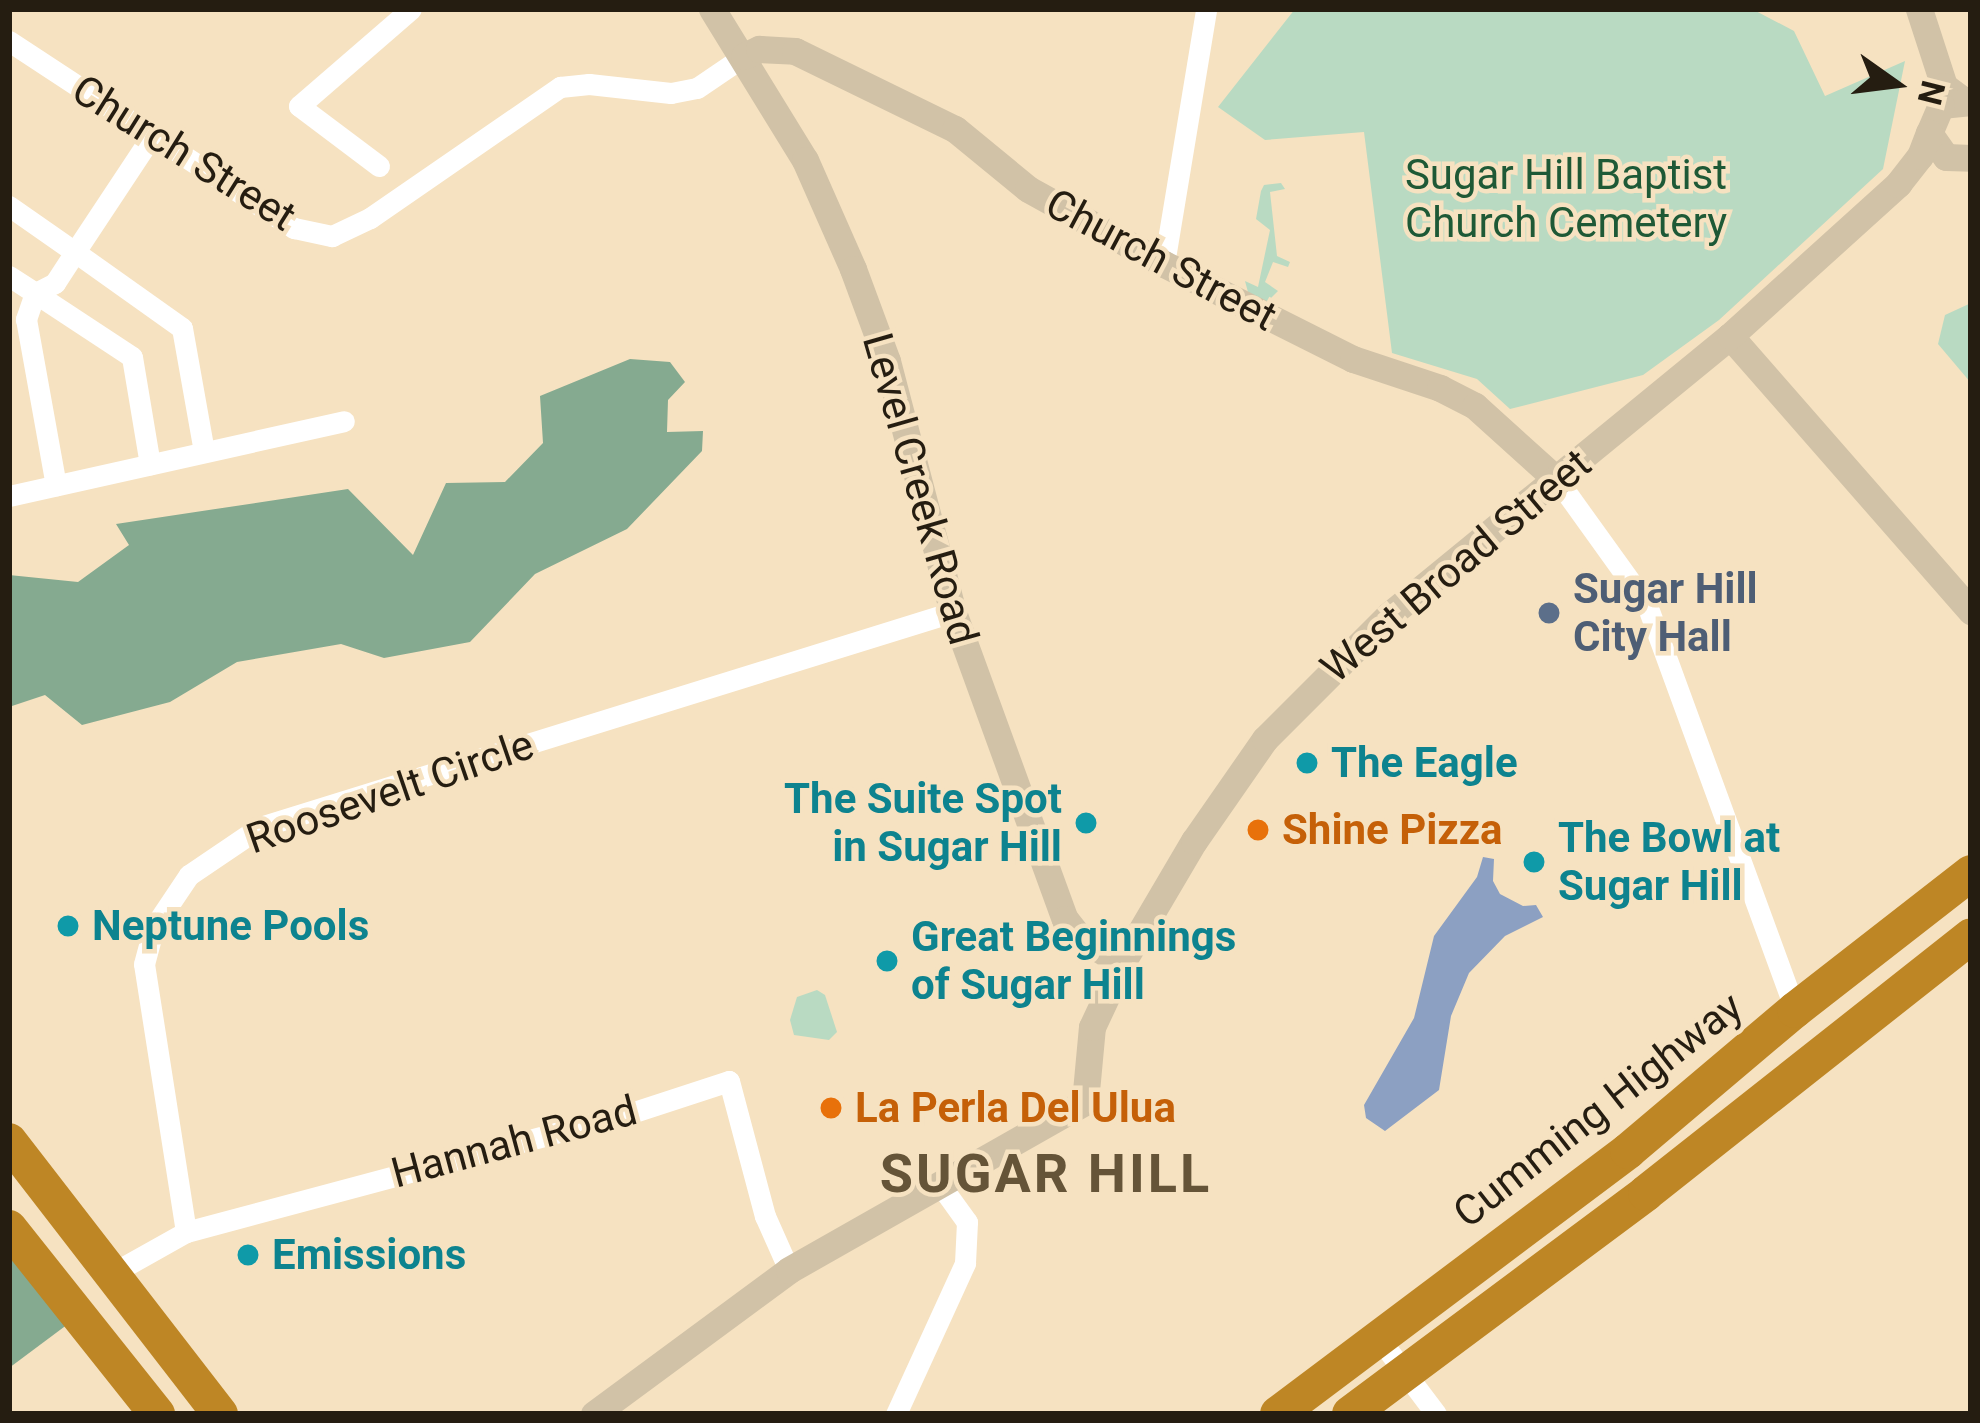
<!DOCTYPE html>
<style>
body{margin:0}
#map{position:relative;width:1980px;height:1423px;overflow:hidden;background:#f6e2c1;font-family:Roboto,sans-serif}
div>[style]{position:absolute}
.green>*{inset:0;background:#b9dac2}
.forest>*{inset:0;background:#85aa90}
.water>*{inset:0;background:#8ca0c2}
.street>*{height:21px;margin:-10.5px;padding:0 10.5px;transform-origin:10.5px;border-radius:10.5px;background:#fff}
.secondary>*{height:27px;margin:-13.5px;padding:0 13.5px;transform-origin:13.5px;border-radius:13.5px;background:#d1c2a7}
.highway>*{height:36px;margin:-18px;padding:0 18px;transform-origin:18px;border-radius:18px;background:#be8625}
.dots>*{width:33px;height:33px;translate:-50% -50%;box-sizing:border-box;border:6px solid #f6e2c1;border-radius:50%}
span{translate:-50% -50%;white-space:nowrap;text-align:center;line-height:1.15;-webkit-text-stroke:9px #f6e2c1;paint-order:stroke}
.street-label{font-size:42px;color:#251d11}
.park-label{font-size:42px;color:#1e5936}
.service-label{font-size:42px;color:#4e5e75;font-weight:700}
.left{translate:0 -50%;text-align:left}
.culture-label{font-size:42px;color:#0d838f;font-weight:700}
.right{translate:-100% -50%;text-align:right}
.food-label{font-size:42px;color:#c56008;font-weight:700}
.district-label{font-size:54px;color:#655438;font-weight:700;letter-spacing:3px}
.frame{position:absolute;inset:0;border:12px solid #251d11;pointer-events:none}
.north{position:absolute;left:1836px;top:24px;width:120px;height:120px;-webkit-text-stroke:9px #f6e2c1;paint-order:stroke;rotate:104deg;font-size:33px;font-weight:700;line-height:48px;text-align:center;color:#251d11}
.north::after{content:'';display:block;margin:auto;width:42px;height:54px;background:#251d11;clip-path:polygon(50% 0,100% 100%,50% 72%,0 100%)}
</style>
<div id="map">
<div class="green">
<div style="clip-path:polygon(1295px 9px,1752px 9px,1794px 31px,1825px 96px,1905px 61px,1883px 169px,1719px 320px,1643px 375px,1510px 409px,1477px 379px,1392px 353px,1364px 132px,1265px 140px,1218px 107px)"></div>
<div style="clip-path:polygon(1281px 183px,1285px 189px,1270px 192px,1277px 256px,1290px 262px,1288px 267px,1273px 262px,1265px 282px,1278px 291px,1267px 302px,1249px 296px,1245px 281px,1258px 287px,1270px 230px,1256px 219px,1261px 191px,1264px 185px)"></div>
<div style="clip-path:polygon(1971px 303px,1971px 383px,1938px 344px,1945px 315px)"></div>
<div style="clip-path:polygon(817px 990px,825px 995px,837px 1032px,829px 1040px,794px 1035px,790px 1020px,797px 997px)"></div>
</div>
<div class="forest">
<div style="clip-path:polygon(630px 359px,670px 362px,685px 382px,668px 400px,667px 432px,703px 431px,702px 451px,627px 529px,535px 574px,470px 642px,384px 658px,341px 644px,237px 662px,170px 702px,82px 725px,45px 695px,9px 707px,9px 575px,78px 582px,129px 545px,116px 524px,348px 489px,413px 555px,446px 483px,505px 482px,543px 443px,540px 396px)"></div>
<div style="clip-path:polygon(9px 1231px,68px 1324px,9px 1368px)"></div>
</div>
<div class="water">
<div style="clip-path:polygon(1483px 857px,1494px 859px,1493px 881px,1500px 894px,1523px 906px,1536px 905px,1543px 917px,1505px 936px,1469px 973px,1451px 1016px,1439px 1090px,1385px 1131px,1366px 1118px,1364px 1105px,1414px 1018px,1434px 936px,1477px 877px)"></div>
</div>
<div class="street">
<div style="left:9px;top:41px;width:341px;rotate:33.3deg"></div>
<div style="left:294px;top:228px;width:39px;rotate:12deg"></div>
<div style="left:332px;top:236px;width:42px;rotate:-25.3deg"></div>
<div style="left:370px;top:218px;width:231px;rotate:-34.6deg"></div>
<div style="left:560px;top:87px;width:29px;rotate:-6deg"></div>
<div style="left:589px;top:84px;width:82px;rotate:6.3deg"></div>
<div style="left:671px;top:93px;width:26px;rotate:-11deg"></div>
<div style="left:697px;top:88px;width:57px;rotate:-34.2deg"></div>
<div style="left:153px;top:134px;width:141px;rotate:123.5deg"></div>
<div style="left:75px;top:252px;width:131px;rotate:35.4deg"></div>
<div style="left:182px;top:328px;width:126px;rotate:79.9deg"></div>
<div style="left:379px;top:166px;width:100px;rotate:-143.1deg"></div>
<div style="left:299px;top:106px;width:148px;rotate:-40.9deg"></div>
<div style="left:9px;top:206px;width:80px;rotate:34.9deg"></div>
<div style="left:75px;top:252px;width:37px;rotate:123deg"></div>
<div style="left:55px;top:283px;width:22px;rotate:153deg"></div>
<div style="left:35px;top:293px;width:116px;rotate:33.4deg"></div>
<div style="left:132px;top:357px;width:109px;rotate:80.5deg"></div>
<div style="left:1164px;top:264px;width:258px;rotate:-80.6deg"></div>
<div style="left:9px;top:276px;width:31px;rotate:33deg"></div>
<div style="left:35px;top:293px;width:28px;rotate:109deg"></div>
<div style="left:26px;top:319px;width:169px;rotate:79.8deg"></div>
<div style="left:1558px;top:481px;width:153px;rotate:54.3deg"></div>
<div style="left:1647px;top:605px;width:431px;rotate:69.9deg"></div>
<div style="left:9px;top:496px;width:343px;rotate:-12.6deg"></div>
<div style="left:186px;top:1232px;width:271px;rotate:-98.9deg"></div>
<div style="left:144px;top:964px;width:38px;rotate:-75deg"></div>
<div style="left:154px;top:927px;width:63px;rotate:-56.1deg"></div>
<div style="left:189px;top:875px;width:86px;rotate:-34.1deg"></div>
<div style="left:260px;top:827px;width:726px;rotate:-17.24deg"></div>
<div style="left:113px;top:1273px;width:84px;rotate:-29.3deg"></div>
<div style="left:186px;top:1232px;width:461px;rotate:-15deg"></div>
<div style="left:631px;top:1113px;width:103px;rotate:-18.1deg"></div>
<div style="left:729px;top:1081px;width:140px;rotate:75.1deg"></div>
<div style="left:765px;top:1216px;width:59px;rotate:66deg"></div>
<div style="left:1378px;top:1337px;width:96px;rotate:53deg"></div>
<div style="left:896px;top:1414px;width:166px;rotate:-65.4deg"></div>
<div style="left:965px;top:1263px;width:41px;rotate:-87.2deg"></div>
<div style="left:967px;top:1222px;width:44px;rotate:-125.8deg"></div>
</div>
<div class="secondary">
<div style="left:712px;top:9px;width:177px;rotate:58.4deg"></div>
<div style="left:805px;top:160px;width:119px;rotate:66.2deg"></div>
<div style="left:853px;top:269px;width:98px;rotate:69.7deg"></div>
<div style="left:887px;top:361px;width:260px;rotate:75.3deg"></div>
<div style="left:953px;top:612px;width:327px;rotate:70deg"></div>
<div style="left:1065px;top:919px;width:23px;rotate:52deg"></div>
<div style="left:1079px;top:937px;width:50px;rotate:31.2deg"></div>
<div style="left:1919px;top:9px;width:81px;rotate:72deg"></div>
<div style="left:1944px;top:86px;width:21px;rotate:37deg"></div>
<div style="left:744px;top:56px;width:17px;rotate:-25deg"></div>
<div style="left:759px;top:49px;width:36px;rotate:3deg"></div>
<div style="left:795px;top:51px;width:178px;rotate:26deg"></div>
<div style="left:955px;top:129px;width:94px;rotate:39.4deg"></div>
<div style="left:1028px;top:189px;width:155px;rotate:28.9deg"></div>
<div style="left:1164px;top:264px;width:212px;rotate:26.7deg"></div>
<div style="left:1353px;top:359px;width:92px;rotate:18.4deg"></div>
<div style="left:1440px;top:388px;width:39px;rotate:27deg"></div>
<div style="left:1475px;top:406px;width:112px;rotate:42.1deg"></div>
<div style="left:1971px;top:102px;width:30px;rotate:174deg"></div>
<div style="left:1941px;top:105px;width:30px;rotate:113deg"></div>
<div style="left:1929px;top:133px;width:29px;rotate:55deg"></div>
<div style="left:1946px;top:157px;width:25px;rotate:2deg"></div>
<div style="left:1730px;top:336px;width:366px;rotate:48.8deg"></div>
<div style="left:594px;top:1414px;width:242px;rotate:-36.4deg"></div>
<div style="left:789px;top:1270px;width:340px;rotate:-29.6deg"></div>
<div style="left:1085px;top:1102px;width:75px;rotate:-84.7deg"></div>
<div style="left:1092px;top:1027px;width:71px;rotate:-64.9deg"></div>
<div style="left:1122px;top:963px;width:142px;rotate:-59.5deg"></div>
<div style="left:1194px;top:841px;width:124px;rotate:-55.2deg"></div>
<div style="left:1265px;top:739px;width:174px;rotate:-45deg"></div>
<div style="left:1388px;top:616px;width:442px;rotate:-39.3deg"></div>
<div style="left:1730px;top:336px;width:227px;rotate:-42.1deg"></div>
<div style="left:1898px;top:184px;width:36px;rotate:-52deg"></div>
<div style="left:1920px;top:156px;width:25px;rotate:-69deg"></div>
</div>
<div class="highway">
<div style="left:9px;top:1141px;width:345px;rotate:52.3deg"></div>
<div style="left:9px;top:1228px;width:238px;rotate:51.5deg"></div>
<div style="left:1278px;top:1414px;width:438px;rotate:-36.9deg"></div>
<div style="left:1628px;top:1151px;width:219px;rotate:-40.2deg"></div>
<div style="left:1795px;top:1010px;width:223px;rotate:-37.9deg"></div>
<div style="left:1350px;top:1414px;width:369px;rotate:-36.7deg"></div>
<div style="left:1646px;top:1193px;width:414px;rotate:-38.3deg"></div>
</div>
<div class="dots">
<div style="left:1549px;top:613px;background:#5c6f8a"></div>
<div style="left:1307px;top:763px;background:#0f9aa8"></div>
<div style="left:1086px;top:823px;background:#0f9aa8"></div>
<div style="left:1258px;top:830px;background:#e8710a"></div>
<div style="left:1534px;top:862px;background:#0f9aa8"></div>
<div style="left:68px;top:926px;background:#0f9aa8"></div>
<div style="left:887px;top:961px;background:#0f9aa8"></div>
<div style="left:831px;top:1108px;background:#e8710a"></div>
<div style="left:248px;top:1255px;background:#0f9aa8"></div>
</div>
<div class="street-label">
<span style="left:184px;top:153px;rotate:32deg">Church Street</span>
<span style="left:1161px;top:260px;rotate:28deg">Church Street</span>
<span style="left:920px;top:489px;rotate:74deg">Level Creek Road</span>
<span style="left:1456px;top:566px;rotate:-40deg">West Broad Street</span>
<span style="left:390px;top:792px;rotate:-19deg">Roosevelt Circle</span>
<span style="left:1598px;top:1110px;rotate:-38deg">Cumming Highway</span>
<span style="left:514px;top:1142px;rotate:-15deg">Hannah Road</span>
</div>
<div class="park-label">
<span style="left:1566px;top:199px">Sugar Hill Baptist<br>Church Cemetery</span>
</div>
<div class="service-label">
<span class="left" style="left:1573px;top:613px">Sugar Hill<br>City Hall</span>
</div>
<div class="culture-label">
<span class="left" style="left:1331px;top:763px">The Eagle</span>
<span class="right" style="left:1062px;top:823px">The Suite Spot<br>in Sugar Hill</span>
<span class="left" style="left:1558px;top:862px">The Bowl at<br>Sugar Hill</span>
<span class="left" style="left:92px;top:926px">Neptune Pools</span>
<span class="left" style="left:911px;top:961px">Great Beginnings<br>of Sugar Hill</span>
<span class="left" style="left:272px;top:1255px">Emissions</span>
</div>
<div class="food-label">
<span class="left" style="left:1282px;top:830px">Shine Pizza</span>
<span class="left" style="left:855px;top:1108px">La Perla Del Ulua</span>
</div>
<div class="district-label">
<span style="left:1046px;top:1174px">SUGAR HILL</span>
</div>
<div class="frame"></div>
<div class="north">N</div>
</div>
